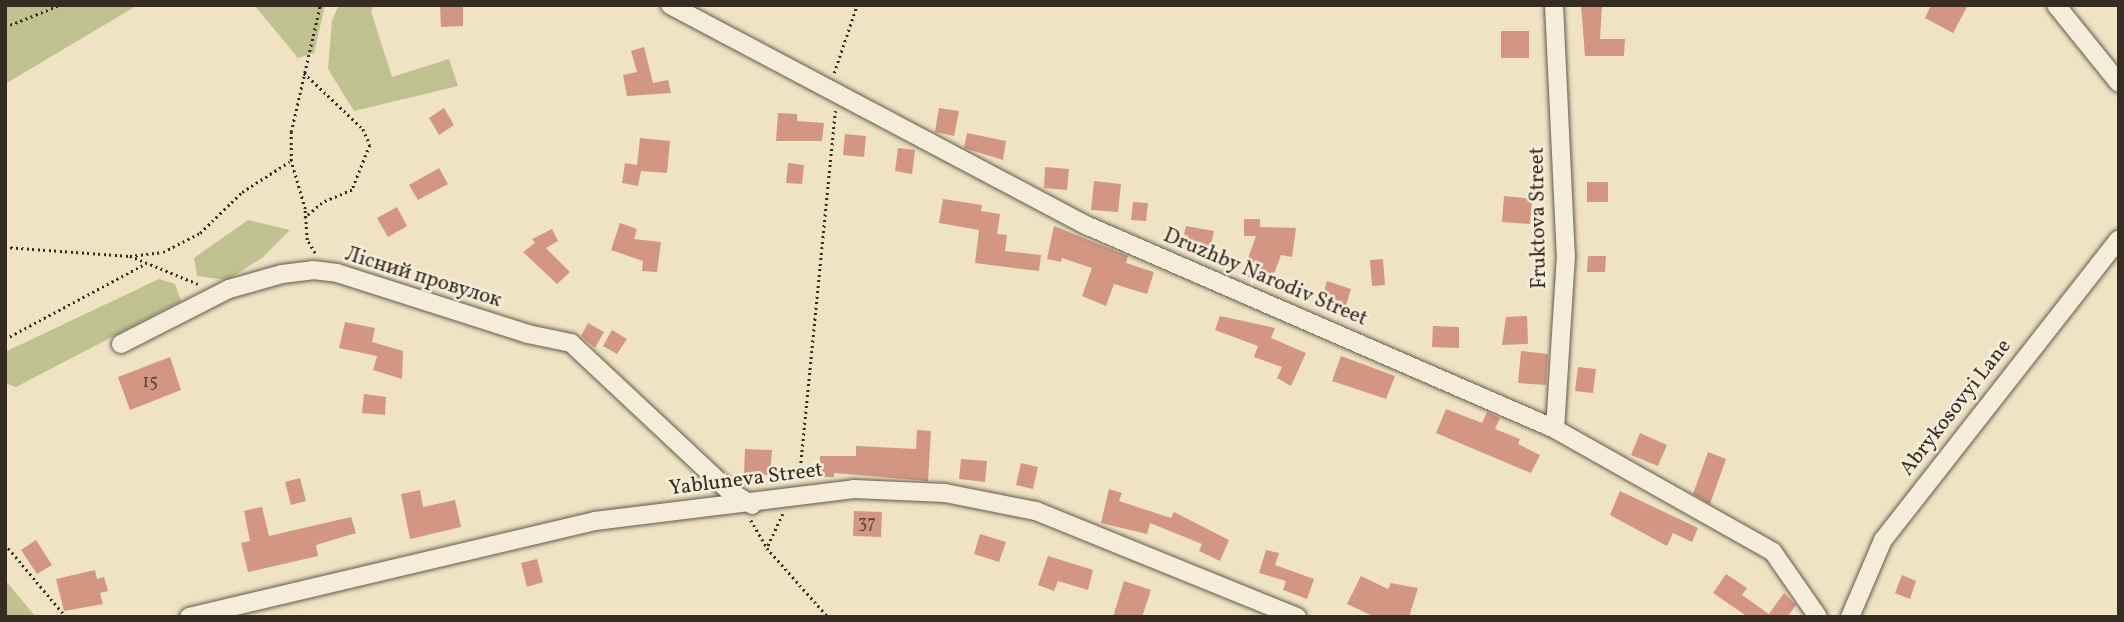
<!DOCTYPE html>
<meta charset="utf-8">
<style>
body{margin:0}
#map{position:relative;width:2124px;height:622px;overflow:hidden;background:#efe3c4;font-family:Vollkorn,serif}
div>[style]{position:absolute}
.green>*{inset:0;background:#bfc290}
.building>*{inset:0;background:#d39683}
.path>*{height:2.5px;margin-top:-1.25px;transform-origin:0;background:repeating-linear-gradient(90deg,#362c22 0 2px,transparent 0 5.5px)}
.roads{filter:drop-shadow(0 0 2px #645a4a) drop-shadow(0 0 2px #645a4a)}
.minor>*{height:18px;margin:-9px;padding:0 9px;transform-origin:9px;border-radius:9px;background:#f5edd9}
span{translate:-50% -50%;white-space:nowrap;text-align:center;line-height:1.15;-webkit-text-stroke:5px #f5edd9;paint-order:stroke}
.number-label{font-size:18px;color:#5d463a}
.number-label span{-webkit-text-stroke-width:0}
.street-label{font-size:21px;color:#362c22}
.frame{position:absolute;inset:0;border:7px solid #362c22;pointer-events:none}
</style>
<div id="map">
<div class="green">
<div style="clip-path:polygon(5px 5px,138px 5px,5px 84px)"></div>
<div style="clip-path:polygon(254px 5px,325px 5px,314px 53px,298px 58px)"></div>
<div style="clip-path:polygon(339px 5px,374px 5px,371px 11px,392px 77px,449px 59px,458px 86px,354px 111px,328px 69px,332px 20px)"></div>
<div style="clip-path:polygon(248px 220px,290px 230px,262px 258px,227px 280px,197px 276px,194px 258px)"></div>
<div style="clip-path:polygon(159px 279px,175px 284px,181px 301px,16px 387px,5px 383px,5px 352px)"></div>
<div style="clip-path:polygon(5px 580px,36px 617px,5px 617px)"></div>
</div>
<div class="building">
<div style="clip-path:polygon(440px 5px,463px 5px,463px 26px,441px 27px)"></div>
<div style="clip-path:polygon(1581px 5px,1602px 5px,1600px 39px,1625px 39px,1624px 56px,1585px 56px)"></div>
<div style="clip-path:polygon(1931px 5px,1968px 5px,1953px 33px,1925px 18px)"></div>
<div style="clip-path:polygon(1501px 31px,1529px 31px,1529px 58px,1501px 58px)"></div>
<div style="clip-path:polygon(644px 47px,653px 83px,668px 80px,671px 93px,627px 96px,623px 75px,637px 72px,631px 51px)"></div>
<div style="clip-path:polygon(444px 108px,454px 125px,439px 135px,429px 118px)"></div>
<div style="clip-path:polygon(939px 108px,959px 111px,954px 136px,935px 132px)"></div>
<div style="clip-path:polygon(778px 113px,797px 114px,797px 121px,824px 123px,822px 141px,776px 141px)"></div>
<div style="clip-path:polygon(967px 133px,1006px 141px,1003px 160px,964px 148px)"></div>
<div style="clip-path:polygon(845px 134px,866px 136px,864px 157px,843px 155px)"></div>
<div style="clip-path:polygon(640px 138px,670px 141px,667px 173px,641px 171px,638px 186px,622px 183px,625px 163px,637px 165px)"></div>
<div style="clip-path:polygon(898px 148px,915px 150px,912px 174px,895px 171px)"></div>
<div style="clip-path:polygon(788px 163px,804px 165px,802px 184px,786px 183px)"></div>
<div style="clip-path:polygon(1045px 167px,1069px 169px,1067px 190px,1044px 188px)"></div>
<div style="clip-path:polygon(439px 168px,448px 184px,418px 200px,409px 185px)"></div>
<div style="clip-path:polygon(1094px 181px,1121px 184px,1118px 212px,1091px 210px)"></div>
<div style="clip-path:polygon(1587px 182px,1608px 182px,1608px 202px,1587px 202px)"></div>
<div style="clip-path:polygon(1504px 196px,1532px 199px,1530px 224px,1502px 222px)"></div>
<div style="clip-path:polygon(943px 199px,982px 205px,981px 211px,1000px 214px,997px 234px,1007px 235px,1005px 251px,1041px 255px,1039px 271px,975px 263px,979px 230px,939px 223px)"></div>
<div style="clip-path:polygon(1133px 202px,1148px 203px,1146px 221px,1131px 220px)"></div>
<div style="clip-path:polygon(397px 207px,407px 226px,388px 237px,377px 218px)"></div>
<div style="clip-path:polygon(1244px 219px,1260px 219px,1260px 227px,1296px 228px,1292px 257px,1281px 255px,1270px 285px,1242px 275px,1256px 236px,1244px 236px)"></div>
<div style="clip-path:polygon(620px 223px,637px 229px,634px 239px,661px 242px,657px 272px,642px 271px,643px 261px,611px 250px)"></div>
<div style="clip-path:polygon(1054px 226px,1128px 256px,1126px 263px,1154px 272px,1147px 294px,1114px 284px,1106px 306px,1082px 296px,1092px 268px,1062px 258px,1061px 262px,1047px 259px)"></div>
<div style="clip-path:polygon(1186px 226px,1214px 231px,1209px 254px,1181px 248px)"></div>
<div style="clip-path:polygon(552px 229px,558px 241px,546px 248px,570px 272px,557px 284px,523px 252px,535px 243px,532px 239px)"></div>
<div style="clip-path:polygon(1588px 256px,1606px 256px,1605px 272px,1587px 272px)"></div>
<div style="clip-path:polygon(1383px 259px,1385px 285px,1372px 286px,1370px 260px)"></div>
<div style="clip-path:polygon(1327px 281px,1351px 289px,1344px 312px,1320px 305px)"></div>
<div style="clip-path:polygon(1220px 316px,1275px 328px,1271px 338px,1306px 353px,1291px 386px,1277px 378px,1282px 367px,1254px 357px,1258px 346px,1215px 330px)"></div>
<div style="clip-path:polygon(1527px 316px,1528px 344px,1502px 345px,1506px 317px)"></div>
<div style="clip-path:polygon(345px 322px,375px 328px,372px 342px,403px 351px,402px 379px,373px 370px,377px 356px,339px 348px)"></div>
<div style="clip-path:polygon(588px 323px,604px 332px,595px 348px,581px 336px)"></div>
<div style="clip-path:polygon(1433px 326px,1459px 327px,1459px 348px,1432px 347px)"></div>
<div style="clip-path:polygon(612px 330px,627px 339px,617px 354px,603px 346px)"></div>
<div style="clip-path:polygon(1521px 351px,1548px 354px,1546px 385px,1518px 383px)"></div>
<div style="clip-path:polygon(1341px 356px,1395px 376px,1386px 399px,1332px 381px)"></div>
<div style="clip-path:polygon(170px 357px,181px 390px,130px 410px,118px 377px)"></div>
<div style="clip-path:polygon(1578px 367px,1596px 369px,1593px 393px,1575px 391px)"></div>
<div style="clip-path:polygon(364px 394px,386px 397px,385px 415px,362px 413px)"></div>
<div style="clip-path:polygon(1446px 409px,1482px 423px,1487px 412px,1500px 418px,1495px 429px,1520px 439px,1518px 444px,1540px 455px,1531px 473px,1436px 433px)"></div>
<div style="clip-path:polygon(917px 430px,931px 431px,928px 481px,834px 473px,834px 477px,821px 477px,820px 456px,856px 456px,856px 446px,916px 449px)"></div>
<div style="clip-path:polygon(1640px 433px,1667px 445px,1658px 466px,1631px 455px)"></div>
<div style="clip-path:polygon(745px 449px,772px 450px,770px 475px,744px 474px)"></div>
<div style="clip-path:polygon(1708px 452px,1726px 459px,1710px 504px,1693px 494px)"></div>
<div style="clip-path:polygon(961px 459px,987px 461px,985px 482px,959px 479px)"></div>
<div style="clip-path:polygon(1021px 463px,1038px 467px,1033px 489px,1016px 485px)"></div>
<div style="clip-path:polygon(300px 478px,306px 501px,291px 505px,285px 482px)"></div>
<div style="clip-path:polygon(1109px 489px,1122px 493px,1119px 501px,1171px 518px,1174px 512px,1229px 540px,1220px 561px,1199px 551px,1202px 544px,1150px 523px,1147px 534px,1101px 523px)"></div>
<div style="clip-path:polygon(420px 490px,423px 507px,455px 500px,461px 527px,410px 539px,401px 494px)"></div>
<div style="clip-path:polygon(1620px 491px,1698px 528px,1692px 542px,1673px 533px,1667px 546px,1610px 515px)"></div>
<div style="clip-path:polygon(262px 507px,269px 536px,351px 517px,356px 533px,316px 545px,318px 556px,248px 572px,241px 543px,250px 541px,244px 511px)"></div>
<div style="clip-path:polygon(854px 511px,882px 512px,881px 537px,853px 536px)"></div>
<div style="clip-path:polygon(980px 534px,1006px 542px,999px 562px,974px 554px)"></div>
<div style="clip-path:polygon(36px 540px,52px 565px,37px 574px,21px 550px)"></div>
<div style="clip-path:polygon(1266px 550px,1279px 553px,1275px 565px,1314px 579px,1307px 599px,1283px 590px,1286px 581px,1259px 573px)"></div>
<div style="clip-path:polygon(1048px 556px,1093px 570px,1088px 590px,1058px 581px,1054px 591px,1038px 585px)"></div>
<div style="clip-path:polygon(537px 559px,543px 582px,527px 587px,521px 563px)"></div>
<div style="clip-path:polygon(95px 570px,97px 579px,104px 577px,108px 591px,100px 593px,103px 604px,64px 611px,56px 579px)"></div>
<div style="clip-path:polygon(1726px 574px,1747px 588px,1742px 595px,1769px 614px,1784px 593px,1796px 605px,1787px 617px,1748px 617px,1713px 593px)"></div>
<div style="clip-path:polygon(1902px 575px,1916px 581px,1910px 599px,1895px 593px)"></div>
<div style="clip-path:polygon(1361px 576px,1388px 589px,1391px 583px,1418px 588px,1409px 617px,1375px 617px,1347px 604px)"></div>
<div style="clip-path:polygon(1124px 581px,1151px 590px,1142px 617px,1113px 617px)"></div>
</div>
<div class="path">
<div style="left:5px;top:27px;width:59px;rotate:-21.8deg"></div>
<div style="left:304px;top:73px;width:81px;rotate:43.5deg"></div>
<div style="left:363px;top:129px;width:17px;rotate:66deg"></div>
<div style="left:370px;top:145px;width:48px;rotate:111.8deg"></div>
<div style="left:352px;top:190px;width:33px;rotate:157deg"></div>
<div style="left:322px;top:203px;width:23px;rotate:139deg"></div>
<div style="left:834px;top:73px;width:72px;rotate:-71.3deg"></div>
<div style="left:5px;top:247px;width:125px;rotate:4.1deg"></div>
<div style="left:130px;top:256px;width:74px;rotate:22.4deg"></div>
<div style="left:315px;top:253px;width:15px;rotate:-122deg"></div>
<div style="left:307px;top:240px;width:31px;rotate:-94deg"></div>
<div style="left:305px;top:209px;width:50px;rotate:-106.3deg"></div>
<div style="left:291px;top:161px;width:29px;rotate:-90deg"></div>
<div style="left:291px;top:132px;width:130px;rotate:-77.1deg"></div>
<div style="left:130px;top:256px;width:33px;rotate:-7deg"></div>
<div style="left:163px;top:252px;width:42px;rotate:-27.2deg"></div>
<div style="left:200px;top:233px;width:59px;rotate:-44.3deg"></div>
<div style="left:242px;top:192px;width:56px;rotate:-32.6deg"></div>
<div style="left:5px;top:339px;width:157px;rotate:-28.2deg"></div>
<div style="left:799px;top:479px;width:370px;rotate:-84.4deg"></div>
<div style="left:783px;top:514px;width:38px;rotate:115deg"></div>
<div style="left:767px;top:548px;width:92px;rotate:48.5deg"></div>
<div style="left:751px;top:520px;width:32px;rotate:60deg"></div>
<div style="left:5px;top:544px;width:95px;rotate:50.1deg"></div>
</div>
<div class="roads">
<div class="minor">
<div style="left:670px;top:5px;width:473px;rotate:27.9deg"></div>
<div style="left:1088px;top:226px;width:509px;rotate:23.49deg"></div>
<div style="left:1555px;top:429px;width:250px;rotate:29.4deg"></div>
<div style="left:1773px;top:552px;width:79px;rotate:55.3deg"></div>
<div style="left:1554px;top:5px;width:250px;rotate:87.3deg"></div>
<div style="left:1566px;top:255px;width:174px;rotate:93.6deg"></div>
<div style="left:2056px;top:5px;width:100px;rotate:51.1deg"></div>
<div style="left:121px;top:344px;width:121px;rotate:-27deg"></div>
<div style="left:229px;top:289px;width:55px;rotate:-15.8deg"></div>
<div style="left:282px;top:274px;width:31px;rotate:-7deg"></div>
<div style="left:313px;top:270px;width:24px;rotate:7deg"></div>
<div style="left:337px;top:273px;width:201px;rotate:17.7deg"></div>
<div style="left:528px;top:334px;width:44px;rotate:11.8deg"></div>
<div style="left:571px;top:343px;width:216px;rotate:43.1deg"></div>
<div style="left:729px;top:491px;width:27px;rotate:31deg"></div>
<div style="left:189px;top:617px;width:417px;rotate:-13.3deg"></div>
<div style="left:595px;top:521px;width:261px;rotate:-7deg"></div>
<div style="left:854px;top:489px;width:91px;rotate:2.5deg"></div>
<div style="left:945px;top:493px;width:93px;rotate:11.2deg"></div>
<div style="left:1036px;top:511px;width:282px;rotate:22.1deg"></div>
<div style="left:1850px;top:617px;width:84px;rotate:-66.8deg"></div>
<div style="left:1883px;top:540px;width:382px;rotate:-51.9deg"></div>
</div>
</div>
<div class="number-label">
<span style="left:150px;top:383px">15</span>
<span style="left:867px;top:524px">37</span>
</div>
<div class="street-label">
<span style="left:1539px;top:218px;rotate:-91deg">Fruktova Street</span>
<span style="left:423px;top:278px;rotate:17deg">Лісний провулок</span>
<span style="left:1265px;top:278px;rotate:23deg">Druzhby Narodiv Street</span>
<span style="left:1956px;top:408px;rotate:-52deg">Abrykosovyi Lane</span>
<span style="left:746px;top:480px;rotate:-7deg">Yabluneva Street</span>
</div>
<div class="frame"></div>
</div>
